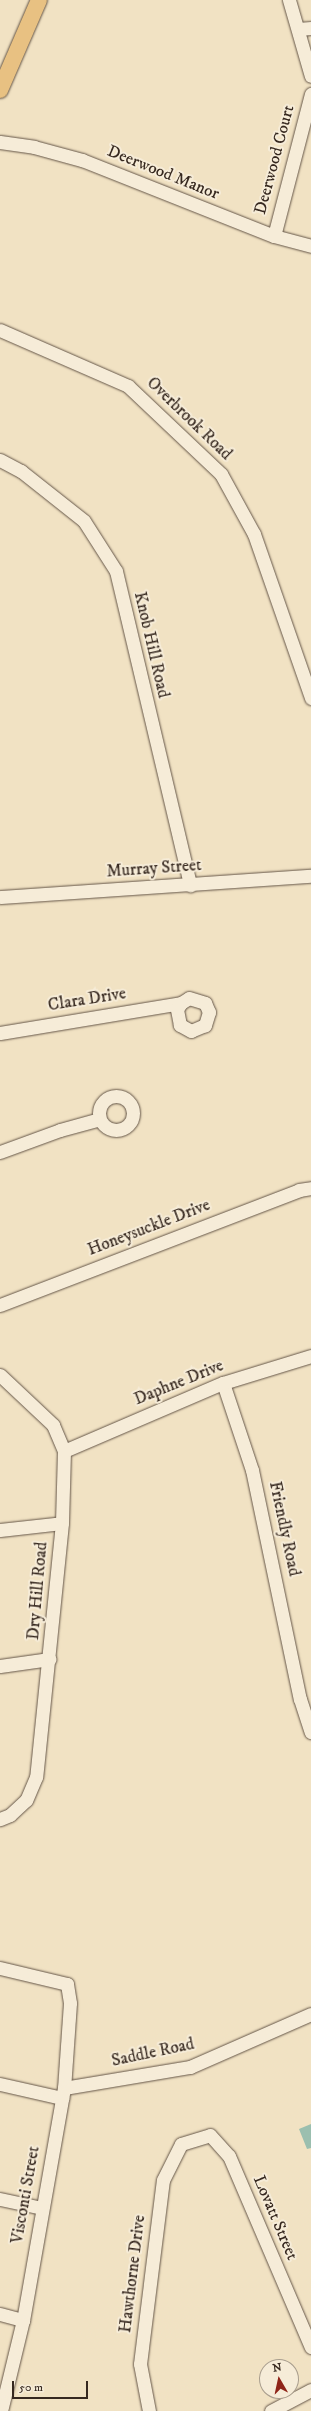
<!DOCTYPE html>
<style>
body{margin:0}
#map{position:relative;width:311px;height:2411px;overflow:hidden;background:#f1e2c3;font-family:"IM FELL DW Pica",serif}
div>[style]{position:absolute}
.water>*{inset:0;background:#9bbfaf}
.roads{filter:drop-shadow(0 0 1px #655648) drop-shadow(0 0 1px #655648)}
.minor>*{height:13px;margin:-6.5px;padding:0 6.5px;transform-origin:6.5px;border-radius:6.5px;background:#f6ecd8}
.minor>.ring{margin:-6.5px;padding:0;box-sizing:content-box;background:none;border:13px solid #f6ecd8;border-radius:50%}
.major>*{height:16px;margin:-8px;padding:0 8px;transform-origin:8px;border-radius:8px;background:#e8c182}
span{translate:-50% -50%;white-space:nowrap;text-align:center;line-height:1.15;-webkit-text-stroke:4px #f6ecd8;paint-order:stroke}
.street-label{font-size:17px;color:#36281f}
.north{position:absolute;left:259px;top:2359px;width:40px;height:40px;box-sizing:border-box;background:#f6ecd8;border:1px solid #a99e8e;border-radius:50%;rotate:351deg;font-size:11px;font-weight:700;line-height:16px;text-align:center;color:#36281f}
.north::after{content:'';display:block;margin:auto;width:14px;height:18px;background:#8f2418;clip-path:polygon(50% 0,100% 100%,50% 72%,0 100%)}
.scale{position:absolute;left:12px;top:2381px;width:76px;height:18px;box-sizing:border-box;border:2px solid #36281f;border-top:0;padding-left:5px;font-size:12px;line-height:14px;white-space:nowrap;color:#36281f;-webkit-text-stroke:3px #f6ecd8;paint-order:stroke}
</style>
<div id="map">
<div class="water">
<div style="clip-path:polygon(311px 2124px,311px 2148px,307px 2149px,299px 2129px)"></div>
</div>
<div class="roads">
<div class="minor">
<div style="left:289px;top:0;width:79px;rotate:73.9deg"></div>
<div style="left:298px;top:29px;width:13px;rotate:-4deg"></div>
<div style="left:0;top:142px;width:34px;rotate:8deg"></div>
<div style="left:34px;top:147px;width:50px;rotate:15.2deg"></div>
<div style="left:82px;top:160px;width:206px;rotate:21.6deg"></div>
<div style="left:274px;top:236px;width:38px;rotate:15deg"></div>
<div style="left:274px;top:236px;width:147px;rotate:-75.4deg"></div>
<div style="left:0;top:330px;width:140px;rotate:23.6deg"></div>
<div style="left:128px;top:386px;width:128px;rotate:43.4deg"></div>
<div style="left:221px;top:474px;width:68px;rotate:61.2deg"></div>
<div style="left:254px;top:534px;width:174px;rotate:70.8deg"></div>
<div style="left:0;top:460px;width:24px;rotate:28deg"></div>
<div style="left:21px;top:471px;width:80px;rotate:38.4deg"></div>
<div style="left:84px;top:521px;width:59px;rotate:57.4deg"></div>
<div style="left:116px;top:571px;width:323px;rotate:76.7deg"></div>
<div style="left:0;top:897px;width:312px;rotate:-3.9deg"></div>
<div style="left:0;top:1033px;width:183px;rotate:-9.4deg"></div>
<div style="left:181px;top:1003px;width:9px;rotate:-32deg"></div>
<div style="left:189px;top:998px;width:17px;rotate:17deg"></div>
<div style="left:205px;top:1003px;width:10px;rotate:66deg"></div>
<div style="left:209px;top:1012px;width:14px;rotate:107deg"></div>
<div style="left:205px;top:1025px;width:15px;rotate:157deg"></div>
<div style="left:191px;top:1031px;width:13px;rotate:-151deg"></div>
<div style="left:180px;top:1025px;width:16px;rotate:-101deg"></div>
<div style="left:177px;top:1009px;width:7px;rotate:-56deg"></div>
<div class="ring" style="left:99px;top:1096px;width:21px;height:21px"></div>
<div style="left:0;top:1152px;width:64px;rotate:-20.1deg"></div>
<div style="left:60px;top:1130px;width:41px;rotate:-15.4deg"></div>
<div style="left:0;top:1305px;width:320px;rotate:-21deg"></div>
<div style="left:299px;top:1190px;width:12px;rotate:-9deg"></div>
<div style="left:0;top:1375px;width:73px;rotate:43.3deg"></div>
<div style="left:53px;top:1425px;width:28px;rotate:67deg"></div>
<div style="left:64px;top:1451px;width:72px;rotate:91.6deg"></div>
<div style="left:62px;top:1523px;width:255px;rotate:95.8deg"></div>
<div style="left:36px;top:1777px;width:25px;rotate:113deg"></div>
<div style="left:26px;top:1800px;width:22px;rotate:137deg"></div>
<div style="left:10px;top:1815px;width:11px;rotate:158deg"></div>
<div style="left:223px;top:1383px;width:92px;rotate:71.6deg"></div>
<div style="left:252px;top:1470px;width:234px;rotate:78.2deg"></div>
<div style="left:300px;top:1699px;width:35px;rotate:72deg"></div>
<div style="left:64px;top:1451px;width:173px;rotate:-23.2deg"></div>
<div style="left:223px;top:1383px;width:92px;rotate:-17.1deg"></div>
<div style="left:0;top:1530px;width:62px;rotate:-6.4deg"></div>
<div style="left:0;top:1666px;width:50px;rotate:-8deg"></div>
<div style="left:0;top:1968px;width:69px;rotate:13.4deg"></div>
<div style="left:67px;top:1984px;width:19px;rotate:81deg"></div>
<div style="left:70px;top:2003px;width:85px;rotate:94deg"></div>
<div style="left:64px;top:2088px;width:236px;rotate:100deg"></div>
<div style="left:23px;top:2320px;width:94px;rotate:103.6deg"></div>
<div style="left:0;top:2084px;width:64px;rotate:12.7deg"></div>
<div style="left:64px;top:2088px;width:128px;rotate:-9.5deg"></div>
<div style="left:190px;top:2067px;width:132px;rotate:-23.7deg"></div>
<div style="left:0;top:2199px;width:43px;rotate:12.1deg"></div>
<div style="left:0;top:2314px;width:24px;rotate:15deg"></div>
<div style="left:149px;top:2411px;width:48px;rotate:-100.8deg"></div>
<div style="left:140px;top:2364px;width:185px;rotate:-82.9deg"></div>
<div style="left:163px;top:2180px;width:40px;rotate:-63.4deg"></div>
<div style="left:181px;top:2144px;width:30px;rotate:-17deg"></div>
<div style="left:210px;top:2135px;width:28px;rotate:48deg"></div>
<div style="left:229px;top:2156px;width:208px;rotate:66.8deg"></div>
<div style="left:271px;top:2411px;width:45px;rotate:-27.7deg"></div>
</div>
<div class="major">
<div style="left:0;top:90px;width:98px;rotate:-66.6deg"></div>
</div>
</div>
<div class="street-label">
<span style="left:275px;top:160px;rotate:-75deg">Deerwood Court</span>
<span style="left:163px;top:173px;rotate:22deg">Deerwood Manor</span>
<span style="left:189px;top:419px;rotate:44deg">Overbrook Road</span>
<span style="left:151px;top:645px;rotate:77deg">Knob Hill Road</span>
<span style="left:154px;top:869px;rotate:-4deg">Murray Street</span>
<span style="left:87px;top:1000px;rotate:-9deg">Clara Drive</span>
<span style="left:149px;top:1228px;rotate:-21deg">Honeysuckle Drive</span>
<span style="left:179px;top:1383px;rotate:-22deg">Daphne Drive</span>
<span style="left:284px;top:1529px;rotate:78deg">Friendly Road</span>
<span style="left:38px;top:1591px;rotate:-85deg">Dry Hill Road</span>
<span style="left:153px;top:2053px;rotate:-12deg">Saddle Road</span>
<span style="left:26px;top:2195px;rotate:-80deg">Visconti Street</span>
<span style="left:275px;top:2218px;rotate:67deg">Lovatt Street</span>
<span style="left:133px;top:2274px;rotate:-83deg">Hawthorne Drive</span>
</div>
<div class="north">N</div>
<div class="scale">50 m</div>
</div>
